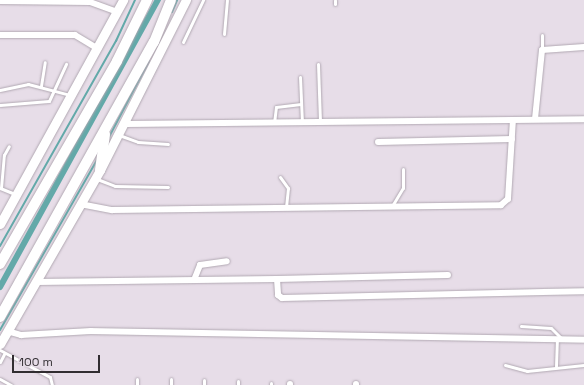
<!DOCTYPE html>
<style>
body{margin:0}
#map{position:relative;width:584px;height:385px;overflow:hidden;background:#e7dde8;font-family:"Space Grotesk",sans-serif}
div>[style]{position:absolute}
.stream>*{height:2px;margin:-1px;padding:0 1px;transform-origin:1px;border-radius:1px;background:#63a9a9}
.canal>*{height:6px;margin:-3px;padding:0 3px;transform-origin:3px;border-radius:3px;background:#63a9a9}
.roads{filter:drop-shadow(0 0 1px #b1a8b2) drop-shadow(0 0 1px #b1a8b2)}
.service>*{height:3px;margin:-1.5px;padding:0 1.5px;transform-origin:1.5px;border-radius:1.5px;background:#fff}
.minor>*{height:6px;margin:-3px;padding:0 3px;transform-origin:3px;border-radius:3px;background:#fff}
.secondary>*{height:9px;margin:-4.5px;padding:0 4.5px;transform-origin:4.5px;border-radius:4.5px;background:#fff}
.trunk>*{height:10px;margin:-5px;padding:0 5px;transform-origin:5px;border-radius:5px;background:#fff}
span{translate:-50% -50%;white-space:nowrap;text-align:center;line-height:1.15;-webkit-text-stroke:4px #e7dde8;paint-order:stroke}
.scale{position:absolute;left:12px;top:355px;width:88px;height:18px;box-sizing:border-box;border:2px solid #312d31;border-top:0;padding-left:5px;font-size:12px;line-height:14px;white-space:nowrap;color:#312d31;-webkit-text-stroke:3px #e7dde8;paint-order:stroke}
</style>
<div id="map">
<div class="stream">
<div style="left:172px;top:12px;width:13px;rotate:-67deg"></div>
<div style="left:109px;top:137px;width:86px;rotate:-62.2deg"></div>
<div style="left:0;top:246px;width:236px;rotate:-60.5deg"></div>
<div style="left:116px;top:41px;width:45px;rotate:-65.1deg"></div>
<div style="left:0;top:330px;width:196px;rotate:-60.3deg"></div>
</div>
<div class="canal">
<div style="left:0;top:287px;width:328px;rotate:-61.2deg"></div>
</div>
<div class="roads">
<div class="service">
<div style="left:335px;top:0;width:4px;rotate:90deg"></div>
<div style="left:224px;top:34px;width:34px;rotate:-85deg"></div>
<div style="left:542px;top:35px;width:15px;rotate:90deg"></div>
<div style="left:183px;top:42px;width:47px;rotate:-64.5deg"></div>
<div style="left:318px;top:64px;width:58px;rotate:88deg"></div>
<div style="left:300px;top:77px;width:46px;rotate:87.5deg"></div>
<div style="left:41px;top:86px;width:24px;rotate:-81deg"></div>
<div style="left:0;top:90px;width:29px;rotate:-12deg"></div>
<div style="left:28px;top:84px;width:43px;rotate:14.7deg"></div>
<div style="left:0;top:105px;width:49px;rotate:-4.7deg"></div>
<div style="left:49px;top:101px;width:41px;rotate:-65.3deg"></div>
<div style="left:274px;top:123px;width:16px;rotate:-83deg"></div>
<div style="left:276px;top:107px;width:25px;rotate:-7deg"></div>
<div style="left:119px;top:135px;width:20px;rotate:20deg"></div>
<div style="left:138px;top:142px;width:30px;rotate:4deg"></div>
<div style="left:280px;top:177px;width:14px;rotate:54deg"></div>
<div style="left:288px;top:188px;width:20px;rotate:96deg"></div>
<div style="left:97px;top:179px;width:19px;rotate:21deg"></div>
<div style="left:115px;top:186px;width:53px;rotate:1.1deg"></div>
<div style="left:0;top:188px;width:16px;rotate:22deg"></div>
<div style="left:1px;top:188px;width:33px;rotate:-85deg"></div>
<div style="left:4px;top:155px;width:10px;rotate:-61deg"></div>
<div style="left:392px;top:206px;width:21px;rotate:-59deg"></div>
<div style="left:403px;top:188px;width:19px;rotate:-90deg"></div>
<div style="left:521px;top:326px;width:30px;rotate:4deg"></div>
<div style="left:551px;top:328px;width:16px;rotate:45deg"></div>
<div style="left:0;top:350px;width:57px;rotate:28.4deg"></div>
<div style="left:50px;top:377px;width:8px;rotate:76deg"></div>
<div style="left:0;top:362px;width:9px;rotate:-63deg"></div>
<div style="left:505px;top:365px;width:23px;rotate:15deg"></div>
<div style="left:527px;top:371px;width:57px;rotate:-6deg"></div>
<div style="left:556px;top:366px;width:26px;rotate:-88deg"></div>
<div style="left:0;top:379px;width:13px;rotate:29deg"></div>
<div style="left:137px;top:379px;width:6px;rotate:90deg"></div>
<div style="left:171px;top:385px;width:6px;rotate:-90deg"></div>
<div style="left:204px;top:385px;width:5px;rotate:-90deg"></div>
<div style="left:238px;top:385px;width:4px;rotate:-90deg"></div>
<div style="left:271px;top:385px;width:2px;rotate:-90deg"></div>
</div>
<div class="minor">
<div style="left:0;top:1px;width:90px;rotate:0.6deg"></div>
<div style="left:90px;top:2px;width:30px;rotate:20deg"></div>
<div style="left:0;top:35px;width:75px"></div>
<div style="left:75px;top:35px;width:27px;rotate:31deg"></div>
<div style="left:535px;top:119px;width:69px;rotate:-84.2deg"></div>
<div style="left:542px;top:50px;width:42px;rotate:-4.1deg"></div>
<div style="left:126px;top:124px;width:458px;rotate:-0.6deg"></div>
<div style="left:378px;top:142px;width:134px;rotate:-1.3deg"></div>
<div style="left:80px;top:204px;width:33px;rotate:11deg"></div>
<div style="left:112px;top:210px;width:389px;rotate:-0.7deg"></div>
<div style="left:501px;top:205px;width:9px;rotate:-41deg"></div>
<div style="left:508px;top:199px;width:79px;rotate:-86.4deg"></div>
<div style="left:277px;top:279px;width:171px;rotate:-1.3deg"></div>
<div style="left:194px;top:280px;width:16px;rotate:-68deg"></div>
<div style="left:200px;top:265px;width:27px;rotate:-8deg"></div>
<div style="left:36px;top:282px;width:241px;rotate:-0.7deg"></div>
<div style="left:277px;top:279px;width:16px;rotate:86deg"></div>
<div style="left:278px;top:295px;width:5px;rotate:37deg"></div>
<div style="left:282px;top:298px;width:302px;rotate:-1.3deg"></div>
<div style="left:7px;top:331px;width:15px;rotate:16deg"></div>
<div style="left:21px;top:335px;width:70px;rotate:-3.3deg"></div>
<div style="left:91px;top:331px;width:493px;rotate:1deg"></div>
<div style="left:290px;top:385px;width:1px;rotate:-90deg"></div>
<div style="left:356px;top:385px;width:1px;rotate:-90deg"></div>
</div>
<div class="secondary">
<div style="left:0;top:224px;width:256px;rotate:-61.2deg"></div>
<div style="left:0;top:344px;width:201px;rotate:-60.1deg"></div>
<div style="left:100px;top:170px;width:191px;rotate:-63.2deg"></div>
</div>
<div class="trunk">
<div style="left:100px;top:170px;width:36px;rotate:-82deg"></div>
<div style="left:0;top:264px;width:234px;rotate:-60deg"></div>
<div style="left:117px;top:61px;width:68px;rotate:-63.8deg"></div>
<div style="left:0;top:317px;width:315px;rotate:-60.8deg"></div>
<div style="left:154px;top:42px;width:45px;rotate:-68deg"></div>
</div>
</div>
<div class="scale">100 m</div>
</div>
